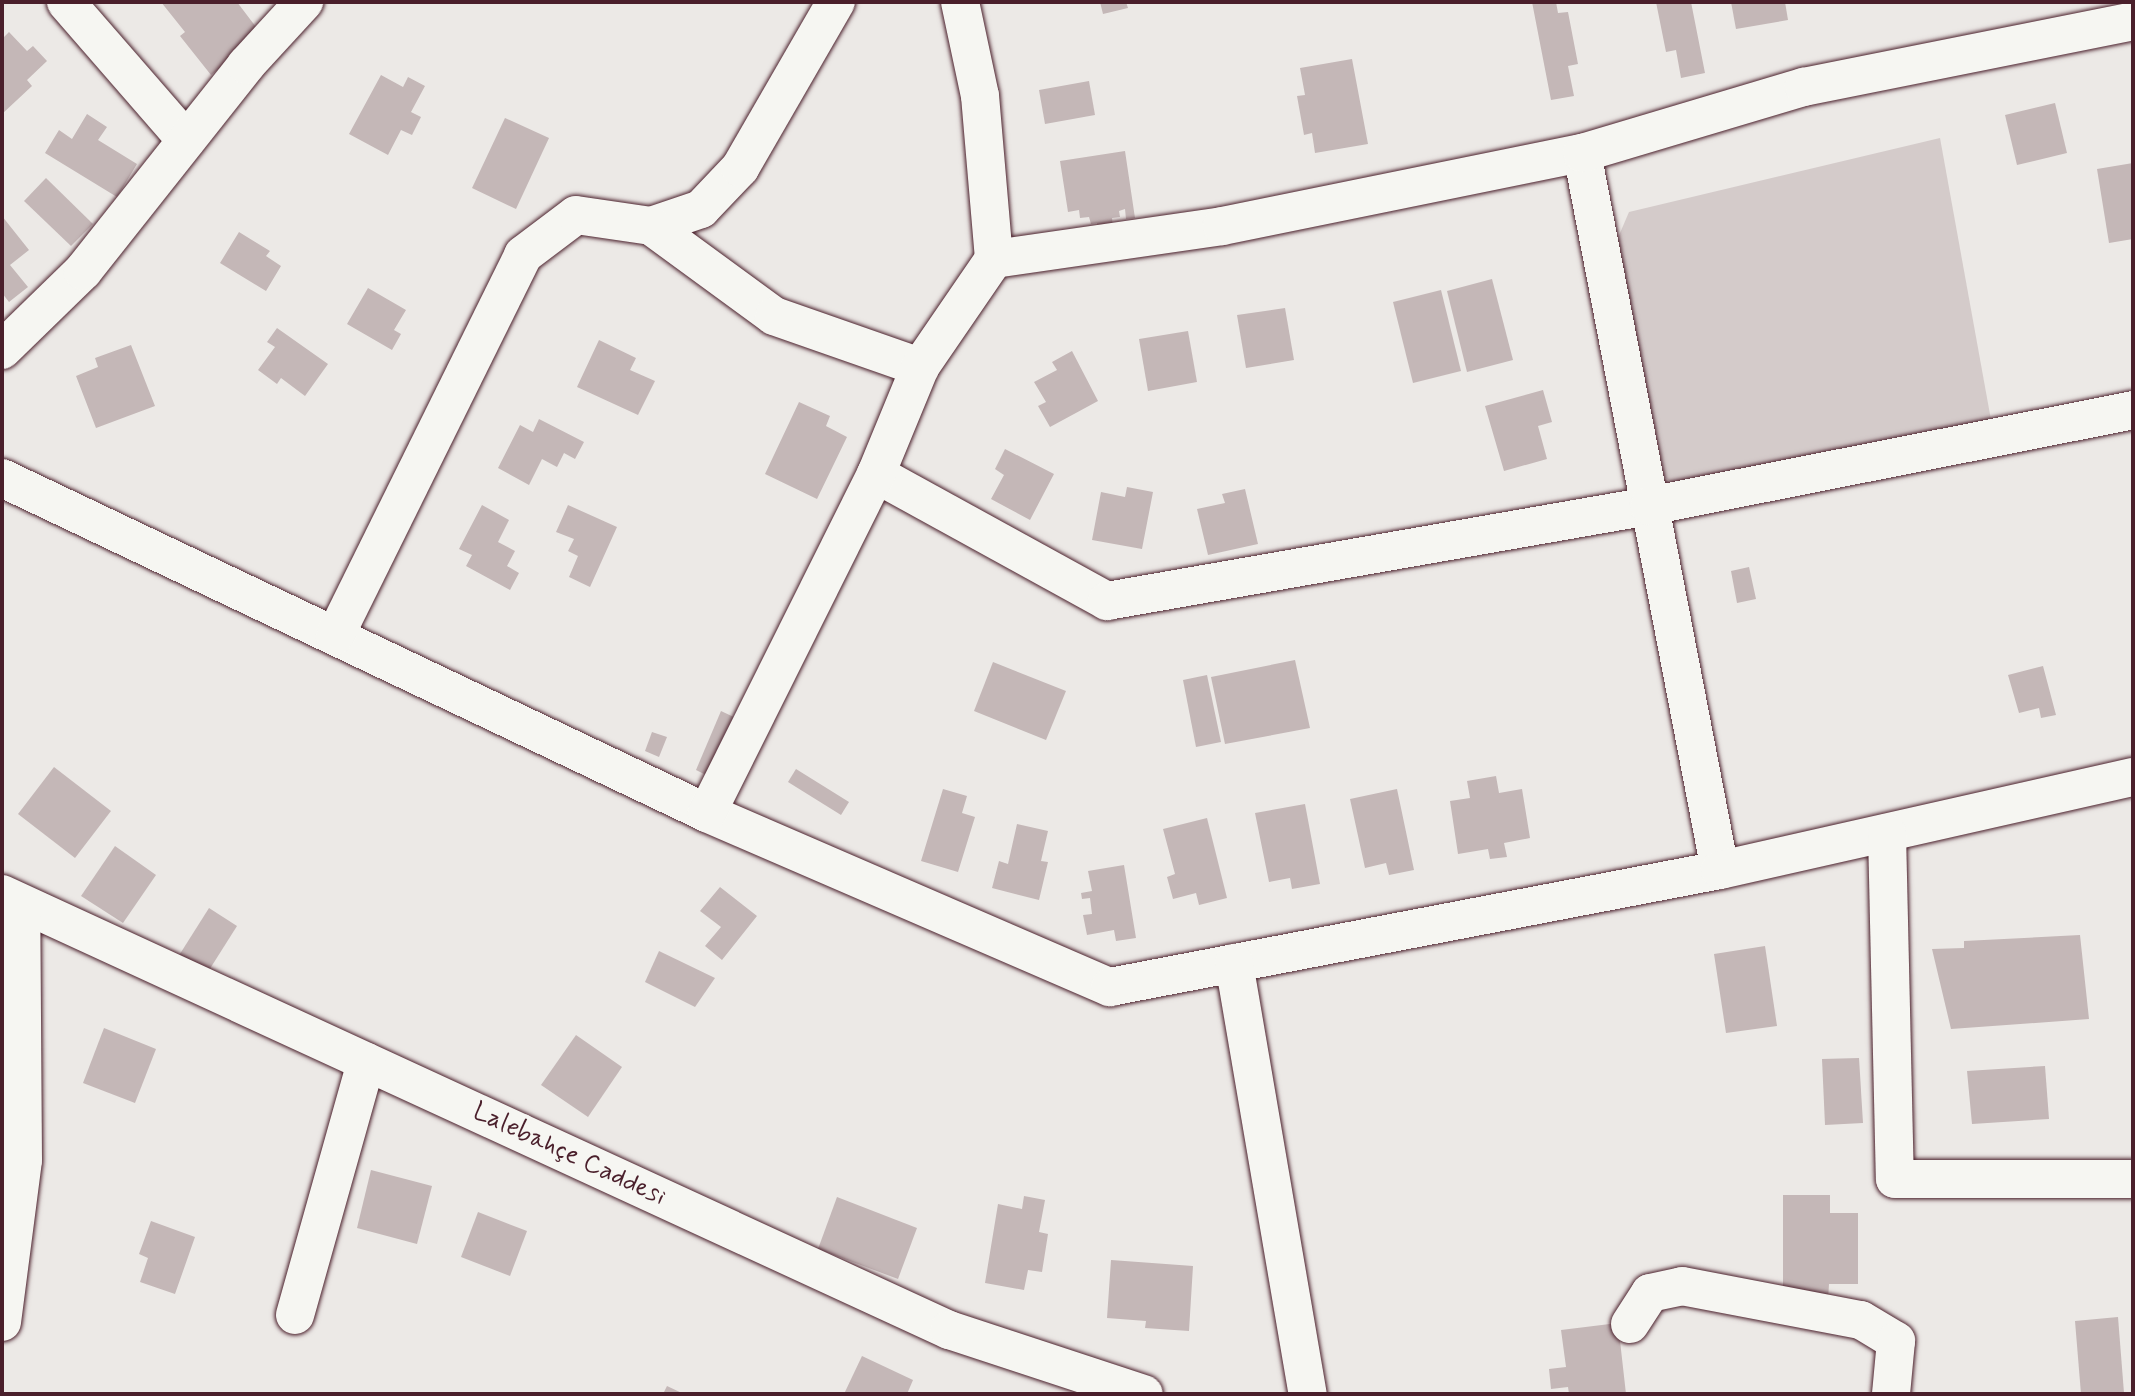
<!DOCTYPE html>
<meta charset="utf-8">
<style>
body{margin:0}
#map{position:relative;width:2135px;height:1396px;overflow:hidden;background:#ece9e6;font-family:Mynerve,sans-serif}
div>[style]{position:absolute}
.green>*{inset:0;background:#d4cbca}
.building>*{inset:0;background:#c4b7b7}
.roads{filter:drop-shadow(0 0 2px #4a1f2b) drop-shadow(0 0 2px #4a1f2b)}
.minor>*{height:38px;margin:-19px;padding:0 19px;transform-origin:19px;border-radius:19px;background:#f6f6f2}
span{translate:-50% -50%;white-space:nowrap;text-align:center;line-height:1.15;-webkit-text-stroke:8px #f6f6f2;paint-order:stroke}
.street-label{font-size:26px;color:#4a1f2b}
.frame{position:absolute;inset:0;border:4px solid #4a1f2b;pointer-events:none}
</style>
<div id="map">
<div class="green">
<div style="clip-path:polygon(1940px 138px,1993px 431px,1688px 493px,1664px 477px,1617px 240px,1629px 212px)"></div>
</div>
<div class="building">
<div style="clip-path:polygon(161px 2px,237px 2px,262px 35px,211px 75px,180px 36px,185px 32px)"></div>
<div style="clip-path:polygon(1100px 2px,1126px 2px,1128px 8px,1103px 14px)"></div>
<div style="clip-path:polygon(1532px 2px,1556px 2px,1558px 13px,1568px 12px,1578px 64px,1568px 66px,1574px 96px,1551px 100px)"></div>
<div style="clip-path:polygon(1656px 2px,1691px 2px,1705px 73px,1681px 78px,1676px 50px,1666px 52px)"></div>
<div style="clip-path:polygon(1731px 2px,1785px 2px,1788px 20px,1736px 29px)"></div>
<div style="clip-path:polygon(9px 32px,27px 51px,33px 46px,47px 61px,27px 80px,32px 86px,2px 114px,2px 39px)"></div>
<div style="clip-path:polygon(1352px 59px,1368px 144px,1315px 153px,1312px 133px,1304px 135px,1297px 96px,1305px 95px,1300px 68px)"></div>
<div style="clip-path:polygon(381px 75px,403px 87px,408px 77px,425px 86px,411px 112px,421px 117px,412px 135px,401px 130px,388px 155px,349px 134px)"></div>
<div style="clip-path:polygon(1089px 81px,1095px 115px,1045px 124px,1039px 90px)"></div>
<div style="clip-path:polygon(2055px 103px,2067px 153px,2017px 165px,2005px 115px)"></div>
<div style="clip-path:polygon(87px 114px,107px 127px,98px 140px,137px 164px,117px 197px,45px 153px,59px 130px,72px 139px)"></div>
<div style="clip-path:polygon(505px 118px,549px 138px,516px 209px,472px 188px)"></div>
<div style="clip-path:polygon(1125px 151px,1135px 218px,1126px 219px,1125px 209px,1119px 211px,1120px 217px,1112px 218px,1113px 227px,1098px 229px,1097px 223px,1091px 224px,1089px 217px,1080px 218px,1079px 210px,1068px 212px,1060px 161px)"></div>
<div style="clip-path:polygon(2133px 163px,2133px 239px,2109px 243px,2097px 169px)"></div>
<div style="clip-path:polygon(46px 178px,93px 224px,71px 246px,24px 201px)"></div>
<div style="clip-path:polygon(2px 216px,29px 250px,10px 265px,28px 287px,9px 302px,2px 293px)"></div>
<div style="clip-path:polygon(239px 232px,270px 251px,266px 256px,281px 266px,266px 291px,220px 263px)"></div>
<div style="clip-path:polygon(1492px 279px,1513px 360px,1467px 372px,1447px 291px)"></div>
<div style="clip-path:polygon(368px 288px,406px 310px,394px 330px,401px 334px,392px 350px,347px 324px)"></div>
<div style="clip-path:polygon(1441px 290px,1461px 371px,1413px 383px,1393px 302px)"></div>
<div style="clip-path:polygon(1285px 308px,1294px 360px,1246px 368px,1237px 315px)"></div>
<div style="clip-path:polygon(277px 328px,328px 364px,305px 396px,281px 378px,277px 384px,258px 370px,275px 347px,267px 342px)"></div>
<div style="clip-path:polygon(1188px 331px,1197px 382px,1148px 391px,1139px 339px)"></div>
<div style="clip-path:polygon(599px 340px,636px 358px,630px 370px,655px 381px,638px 415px,577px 387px)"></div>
<div style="clip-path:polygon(131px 345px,155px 406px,96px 428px,76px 376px,98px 367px,95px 358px)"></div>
<div style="clip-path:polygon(1072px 351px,1098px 401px,1050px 427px,1038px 406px,1046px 402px,1034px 382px,1057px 370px,1052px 362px)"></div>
<div style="clip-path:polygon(1543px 390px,1552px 422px,1538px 426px,1547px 459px,1504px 471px,1485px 406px)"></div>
<div style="clip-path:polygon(799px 402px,830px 416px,826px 426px,847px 437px,817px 499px,765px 474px)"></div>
<div style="clip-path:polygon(539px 419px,584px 442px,575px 459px,564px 453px,557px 467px,542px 459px,529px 485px,498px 468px,520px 425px,533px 432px)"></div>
<div style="clip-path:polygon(1005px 449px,1054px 474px,1030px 520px,991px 499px,1004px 475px,995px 469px)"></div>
<div style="clip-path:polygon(1127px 487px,1153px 492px,1142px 549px,1092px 540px,1101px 492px,1125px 497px)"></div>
<div style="clip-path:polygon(1245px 489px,1258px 544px,1208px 555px,1197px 509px,1225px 503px,1222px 494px)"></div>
<div style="clip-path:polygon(482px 505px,509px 520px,498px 542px,515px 551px,507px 566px,519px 573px,510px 590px,466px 566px,472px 555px,459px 549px)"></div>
<div style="clip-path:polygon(568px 505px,617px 527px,590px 587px,569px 577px,578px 556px,568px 551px,574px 539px,556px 532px)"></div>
<div style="clip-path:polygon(1749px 567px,1756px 599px,1737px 603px,1731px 571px)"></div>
<div style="clip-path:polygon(1295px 660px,1310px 728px,1225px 744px,1211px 677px)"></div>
<div style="clip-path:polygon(993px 662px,1066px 691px,1046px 740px,974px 711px)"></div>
<div style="clip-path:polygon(2043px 666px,2056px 715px,2041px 718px,2039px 708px,2019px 713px,2008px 675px)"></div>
<div style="clip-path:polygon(1207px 675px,1221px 742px,1196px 747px,1183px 680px)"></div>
<div style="clip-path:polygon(721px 711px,738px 719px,712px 778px,696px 770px)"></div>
<div style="clip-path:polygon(652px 732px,667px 737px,659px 757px,645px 751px)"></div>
<div style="clip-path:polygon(54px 767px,111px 811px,75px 858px,18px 814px)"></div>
<div style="clip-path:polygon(796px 769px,849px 802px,841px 815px,788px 782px)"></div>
<div style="clip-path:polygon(1496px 776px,1499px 793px,1522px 789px,1530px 838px,1504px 843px,1507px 857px,1490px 859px,1488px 849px,1458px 854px,1450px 801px,1470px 798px,1467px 781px)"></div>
<div style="clip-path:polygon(943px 789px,967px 796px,962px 813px,975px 817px,958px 872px,921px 861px)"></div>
<div style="clip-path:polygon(1397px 789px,1414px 870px,1389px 875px,1386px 863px,1365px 868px,1350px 799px)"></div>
<div style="clip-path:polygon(1305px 804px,1320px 884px,1292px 889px,1290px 878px,1269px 882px,1255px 813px)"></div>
<div style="clip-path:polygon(1207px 818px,1227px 898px,1199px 905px,1196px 893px,1173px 899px,1167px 877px,1175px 874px,1163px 829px)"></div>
<div style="clip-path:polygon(1017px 824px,1048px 831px,1041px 861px,1048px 862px,1039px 900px,992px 888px,999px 861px,1008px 864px)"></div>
<div style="clip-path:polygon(115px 846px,156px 875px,123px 923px,81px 896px)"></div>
<div style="clip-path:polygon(1124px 865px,1136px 938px,1116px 941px,1114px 930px,1087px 935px,1083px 915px,1092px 914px,1090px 898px,1082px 899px,1081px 893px,1092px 891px,1088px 871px)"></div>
<div style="clip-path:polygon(720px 887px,757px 916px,722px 960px,705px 946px,721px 927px,700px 911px)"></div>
<div style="clip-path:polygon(209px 908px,237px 926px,206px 975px,178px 957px)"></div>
<div style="clip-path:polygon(2080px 935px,2089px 1019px,1951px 1029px,1932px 949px,1964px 948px,1964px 941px)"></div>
<div style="clip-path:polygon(1765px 946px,1777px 1026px,1726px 1033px,1714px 954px)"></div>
<div style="clip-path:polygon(659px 951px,715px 978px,695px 1007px,645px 982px)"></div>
<div style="clip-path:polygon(104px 1028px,156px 1049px,135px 1103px,83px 1083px)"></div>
<div style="clip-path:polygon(576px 1035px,622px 1067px,588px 1117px,541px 1085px)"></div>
<div style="clip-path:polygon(1859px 1058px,1863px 1123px,1825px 1125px,1822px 1059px)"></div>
<div style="clip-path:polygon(2045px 1066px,2049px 1119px,1972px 1124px,1967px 1071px)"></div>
<div style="clip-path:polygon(371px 1170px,432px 1186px,417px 1244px,357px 1228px)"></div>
<div style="clip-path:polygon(1783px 1195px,1830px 1195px,1830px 1213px,1858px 1213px,1858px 1284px,1829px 1284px,1828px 1300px,1783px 1299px)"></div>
<div style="clip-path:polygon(1024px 1196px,1045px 1200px,1039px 1232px,1048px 1234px,1042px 1272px,1028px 1270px,1024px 1290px,985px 1283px,998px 1204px,1022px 1209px)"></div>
<div style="clip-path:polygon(837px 1197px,917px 1228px,898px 1279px,818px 1249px)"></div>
<div style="clip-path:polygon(478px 1212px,527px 1231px,510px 1276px,461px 1257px)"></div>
<div style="clip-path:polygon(151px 1221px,195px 1237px,175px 1294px,140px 1282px,148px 1258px,139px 1254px)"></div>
<div style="clip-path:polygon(1111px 1260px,1193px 1266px,1189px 1331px,1145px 1328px,1146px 1321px,1107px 1318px)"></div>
<div style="clip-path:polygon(2118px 1317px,2124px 1393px,2081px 1394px,2075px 1321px)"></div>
<div style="clip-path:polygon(1618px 1323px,1626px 1394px,1569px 1394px,1568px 1387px,1551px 1389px,1549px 1369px,1566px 1367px,1561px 1330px)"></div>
<div style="clip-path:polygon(862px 1356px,913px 1380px,907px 1394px,844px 1394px)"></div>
<div style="clip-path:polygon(667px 1386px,684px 1394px,663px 1394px)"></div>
</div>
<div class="roads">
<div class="minor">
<div style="left:66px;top:2px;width:183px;rotate:49deg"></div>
<div style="left:1582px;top:153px;width:730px;rotate:79.11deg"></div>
<div style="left:651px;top:226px;width:53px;rotate:-18.8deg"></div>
<div style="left:701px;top:209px;width:57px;rotate:-46.4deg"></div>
<div style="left:740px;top:168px;width:192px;rotate:-60deg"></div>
<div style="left:994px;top:259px;width:230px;rotate:-8.2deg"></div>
<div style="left:1222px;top:226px;width:367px;rotate:-11.5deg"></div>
<div style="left:1582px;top:153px;width:232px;rotate:-16.6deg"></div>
<div style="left:1804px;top:87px;width:336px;rotate:-11.3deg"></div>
<div style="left:2px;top:350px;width:113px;rotate:-44.3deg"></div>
<div style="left:83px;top:271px;width:263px;rotate:-51.6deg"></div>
<div style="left:246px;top:65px;width:86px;rotate:-47.4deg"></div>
<div style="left:876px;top:474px;width:264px;rotate:28.8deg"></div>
<div style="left:1107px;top:601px;width:550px;rotate:-9.94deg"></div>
<div style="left:1649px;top:506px;width:493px;rotate:-11.2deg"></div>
<div style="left:2px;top:478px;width:781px;rotate:25.42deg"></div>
<div style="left:707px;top:813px;width:439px;rotate:23.4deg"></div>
<div style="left:1110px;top:987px;width:621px;rotate:-10.86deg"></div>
<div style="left:1720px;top:870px;width:423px;rotate:-12.7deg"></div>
<div style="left:335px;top:636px;width:425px;rotate:-63.7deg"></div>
<div style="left:523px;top:255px;width:66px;rotate:-37deg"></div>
<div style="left:576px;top:215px;width:76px;rotate:8.3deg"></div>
<div style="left:651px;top:226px;width:152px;rotate:36.2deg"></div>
<div style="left:774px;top:316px;width:155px;rotate:19.3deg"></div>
<div style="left:707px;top:813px;width:379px;rotate:-63.5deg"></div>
<div style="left:876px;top:474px;width:116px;rotate:-67.6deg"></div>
<div style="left:920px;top:367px;width:131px;rotate:-55.6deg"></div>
<div style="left:994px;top:259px;width:164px;rotate:-94.9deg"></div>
<div style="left:980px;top:96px;width:96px;rotate:-102deg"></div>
<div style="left:1887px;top:833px;width:346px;rotate:88.7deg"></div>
<div style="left:1895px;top:1179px;width:238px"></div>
<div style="left:2px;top:894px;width:1043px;rotate:24.72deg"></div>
<div style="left:949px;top:1330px;width:205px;rotate:18.2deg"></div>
<div style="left:1234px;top:963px;width:437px;rotate:80.3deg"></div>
<div style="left:295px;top:1315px;width:263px;rotate:-74.3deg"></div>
<div style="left:2px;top:1322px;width:163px;rotate:-82.6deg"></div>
<div style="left:23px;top:1160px;width:255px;rotate:-90.4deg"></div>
<div style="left:1630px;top:1324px;width:37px;rotate:-57deg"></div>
<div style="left:1650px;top:1293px;width:33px;rotate:-12deg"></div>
<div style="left:1682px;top:1286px;width:182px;rotate:10.8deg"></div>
<div style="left:1861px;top:1320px;width:41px;rotate:31deg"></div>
<div style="left:1896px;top:1341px;width:53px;rotate:95.4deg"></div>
</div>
</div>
<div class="street-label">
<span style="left:569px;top:1155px;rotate:25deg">Lalebahçe Caddesi</span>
</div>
<div class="frame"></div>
</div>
